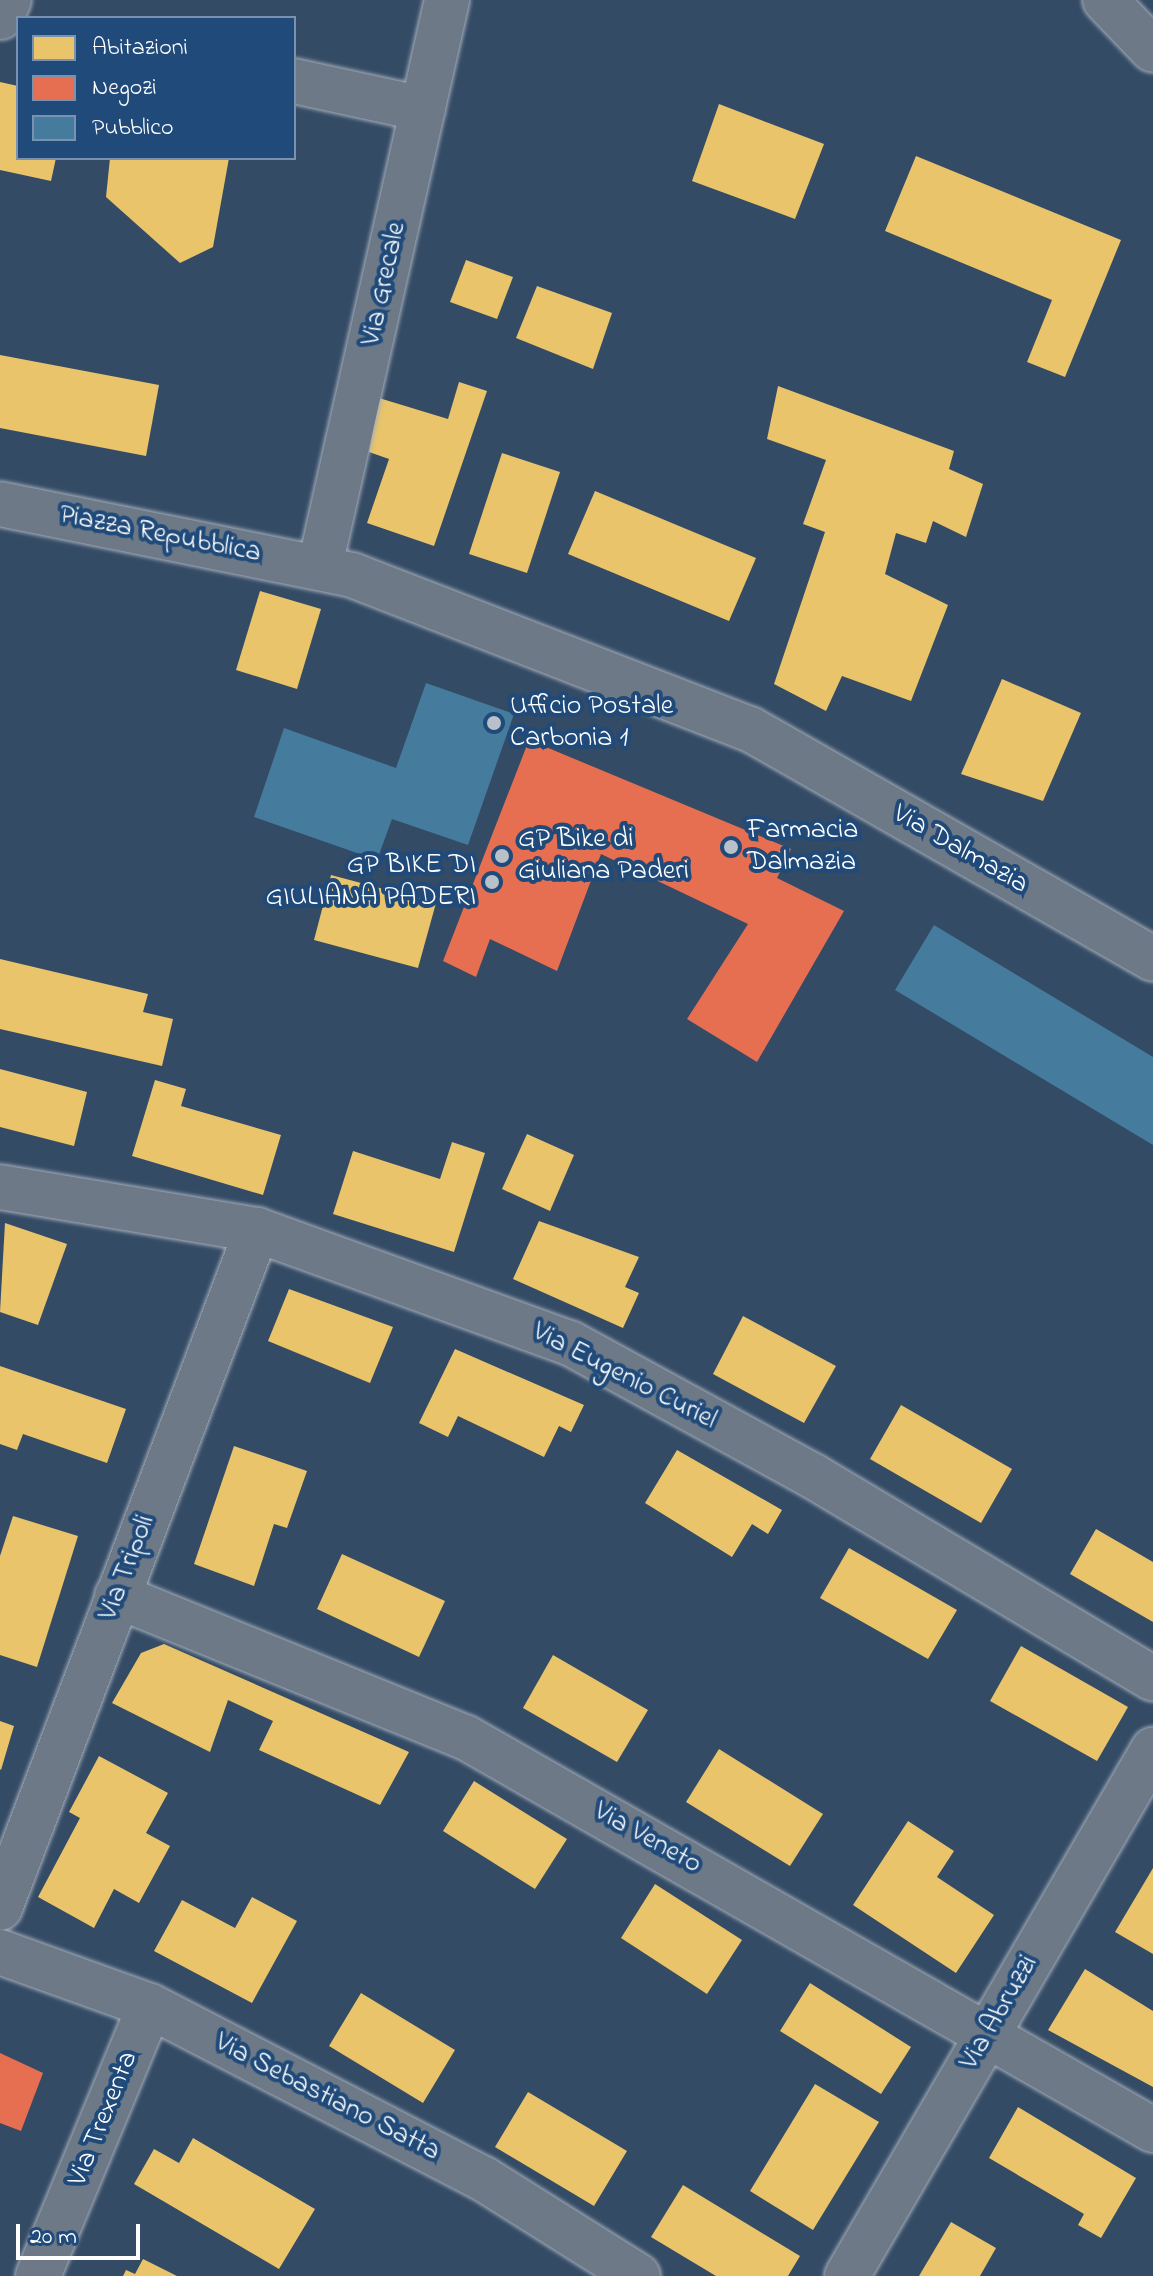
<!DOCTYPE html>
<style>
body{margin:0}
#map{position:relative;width:1153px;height:2276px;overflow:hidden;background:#344b65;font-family:"Indie Flower",sans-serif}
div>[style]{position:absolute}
.homes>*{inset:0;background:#e9c46a}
.shops>*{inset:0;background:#e76f51}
.public>*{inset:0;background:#457b9d}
.roads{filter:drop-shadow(0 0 2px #a4aeba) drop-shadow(0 0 2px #a4aeba)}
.minor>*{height:44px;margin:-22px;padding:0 22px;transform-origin:22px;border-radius:22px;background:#6d7986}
.tertiary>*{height:44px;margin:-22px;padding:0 22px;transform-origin:22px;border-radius:22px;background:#6d7986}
.dots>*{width:22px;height:22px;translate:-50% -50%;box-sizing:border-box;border:4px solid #1f4a7a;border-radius:50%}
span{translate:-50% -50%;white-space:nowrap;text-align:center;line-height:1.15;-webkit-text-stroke:8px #1f4a7a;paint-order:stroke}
.street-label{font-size:28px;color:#fff}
.poi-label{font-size:28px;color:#fff}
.left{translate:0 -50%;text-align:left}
.right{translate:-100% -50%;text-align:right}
.legend{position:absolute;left:16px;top:16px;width:280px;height:144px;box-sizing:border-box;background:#1f4a7a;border:2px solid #7992af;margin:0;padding:10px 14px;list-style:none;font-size:24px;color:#fff}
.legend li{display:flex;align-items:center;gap:16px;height:40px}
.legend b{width:40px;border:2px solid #7992af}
.scale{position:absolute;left:16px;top:2224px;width:124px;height:36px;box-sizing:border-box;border:4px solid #fff;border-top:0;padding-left:10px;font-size:24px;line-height:28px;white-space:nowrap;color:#fff;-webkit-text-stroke:6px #1f4a7a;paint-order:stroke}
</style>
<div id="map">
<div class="homes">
<div style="clip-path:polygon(0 82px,18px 86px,18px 158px,56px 158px,51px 181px,0 170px)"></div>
<div style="clip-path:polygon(719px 104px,824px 144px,795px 219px,692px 181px)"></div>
<div style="clip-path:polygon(916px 156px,1121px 240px,1065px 377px,1027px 362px,1052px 300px,885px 231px)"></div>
<div style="clip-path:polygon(110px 158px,229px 158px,213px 247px,180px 263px,106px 197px)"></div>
<div style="clip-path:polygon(466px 260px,513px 277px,497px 319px,450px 302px)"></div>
<div style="clip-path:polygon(537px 286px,612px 313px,593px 369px,516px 338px)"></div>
<div style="clip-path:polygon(0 355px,159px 385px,146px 456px,0 428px)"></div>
<div style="clip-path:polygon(459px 382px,487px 391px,434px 546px,367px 523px,389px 459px,369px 452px,379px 398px,448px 419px)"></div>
<div style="clip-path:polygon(778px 386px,954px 451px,949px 469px,983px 484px,966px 537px,933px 521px,926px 543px,896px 533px,885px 574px,948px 605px,911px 701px,842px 676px,826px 711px,774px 684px,825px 532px,803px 524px,826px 460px,767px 439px)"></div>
<div style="clip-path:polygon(502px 453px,560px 472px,527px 573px,469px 554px)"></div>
<div style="clip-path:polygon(595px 491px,756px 558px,729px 621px,568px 554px)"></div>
<div style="clip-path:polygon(260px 591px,321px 609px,297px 689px,236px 670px)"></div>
<div style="clip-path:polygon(1002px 679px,1081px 713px,1043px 801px,961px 774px)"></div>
<div style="clip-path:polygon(331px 875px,436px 903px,418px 968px,314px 940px)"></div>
<div style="clip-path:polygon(0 959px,148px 994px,143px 1012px,173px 1019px,162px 1066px,0 1029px)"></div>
<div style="clip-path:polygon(0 1069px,87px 1092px,74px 1146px,0 1127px)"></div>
<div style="clip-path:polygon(155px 1080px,186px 1089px,181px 1106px,281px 1135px,263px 1195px,132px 1156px)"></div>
<div style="clip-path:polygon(527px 1134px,574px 1155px,550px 1211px,502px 1189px)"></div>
<div style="clip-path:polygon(452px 1142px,485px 1153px,454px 1252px,333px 1214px,353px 1151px,440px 1179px)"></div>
<div style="clip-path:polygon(539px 1221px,639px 1257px,625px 1287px,639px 1293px,623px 1328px,513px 1279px)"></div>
<div style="clip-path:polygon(5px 1223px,67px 1244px,38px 1325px,0 1312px)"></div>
<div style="clip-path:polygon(289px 1289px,393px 1327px,370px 1383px,268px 1341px)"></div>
<div style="clip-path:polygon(743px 1316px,836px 1366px,804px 1423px,713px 1374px)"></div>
<div style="clip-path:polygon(455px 1349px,584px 1405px,571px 1432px,559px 1426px,544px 1457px,458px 1416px,448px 1437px,419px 1423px)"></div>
<div style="clip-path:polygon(0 1366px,126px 1409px,107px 1463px,23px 1434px,17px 1450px,0 1444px)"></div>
<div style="clip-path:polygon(901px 1405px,1012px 1469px,981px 1523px,870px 1459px)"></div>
<div style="clip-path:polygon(234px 1446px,307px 1471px,287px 1528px,274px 1524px,254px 1586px,194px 1564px)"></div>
<div style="clip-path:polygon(677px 1450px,782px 1510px,768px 1534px,752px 1524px,732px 1557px,645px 1503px)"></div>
<div style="clip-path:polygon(13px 1516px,78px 1536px,37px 1667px,0 1655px,0 1556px)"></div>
<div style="clip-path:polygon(1096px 1529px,1153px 1562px,1153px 1622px,1070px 1574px)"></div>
<div style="clip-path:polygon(849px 1548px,957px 1610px,928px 1659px,820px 1598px)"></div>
<div style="clip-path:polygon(342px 1554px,445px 1601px,419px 1657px,317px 1609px)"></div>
<div style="clip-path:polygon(164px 1644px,409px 1752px,380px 1805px,259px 1750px,273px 1721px,228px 1700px,210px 1752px,112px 1703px,141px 1653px)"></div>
<div style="clip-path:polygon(1021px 1646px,1128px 1707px,1097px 1761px,990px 1701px)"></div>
<div style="clip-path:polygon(553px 1655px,648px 1710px,617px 1762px,523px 1708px)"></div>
<div style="clip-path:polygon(0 1721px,14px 1726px,1px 1770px,0 1769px)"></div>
<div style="clip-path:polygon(719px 1749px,823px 1814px,790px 1866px,686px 1802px)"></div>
<div style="clip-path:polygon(99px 1756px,168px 1793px,146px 1833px,170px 1846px,139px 1903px,114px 1889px,94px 1928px,38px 1897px,80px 1818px,69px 1812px)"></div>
<div style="clip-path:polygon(474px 1781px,567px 1839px,535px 1889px,443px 1831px)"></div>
<div style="clip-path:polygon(908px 1821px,954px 1851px,937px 1877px,994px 1915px,956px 1973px,853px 1905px)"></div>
<div style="clip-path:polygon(1153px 1868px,1153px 1954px,1115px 1932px)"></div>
<div style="clip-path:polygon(655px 1884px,742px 1940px,707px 1994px,621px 1938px)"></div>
<div style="clip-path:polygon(252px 1897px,297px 1921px,252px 2003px,154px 1951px,182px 1900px,235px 1928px)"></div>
<div style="clip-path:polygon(1085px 1969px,1153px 2011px,1153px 2087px,1048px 2030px)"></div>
<div style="clip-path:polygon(810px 1983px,911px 2047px,881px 2094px,780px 2031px)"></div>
<div style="clip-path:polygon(361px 1993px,455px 2050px,423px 2103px,329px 2046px)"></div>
<div style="clip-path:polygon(815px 2084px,879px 2122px,813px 2230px,750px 2191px)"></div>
<div style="clip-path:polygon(528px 2092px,627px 2151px,594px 2206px,495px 2147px)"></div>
<div style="clip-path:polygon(1018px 2107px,1136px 2178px,1101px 2238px,1078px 2225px,1084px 2214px,989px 2158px)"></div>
<div style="clip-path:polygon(193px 2138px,315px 2209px,279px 2269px,134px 2184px,154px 2149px,179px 2163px)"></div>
<div style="clip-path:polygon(683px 2185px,800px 2256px,788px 2276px,716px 2276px,651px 2237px)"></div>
<div style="clip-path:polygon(951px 2222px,996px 2248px,980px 2276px,919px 2276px)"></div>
<div style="clip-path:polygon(143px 2259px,177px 2276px,123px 2276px,126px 2270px,135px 2274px)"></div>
</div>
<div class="shops">
<div style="clip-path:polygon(529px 740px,791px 849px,777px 878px,844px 911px,757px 1062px,687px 1019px,748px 924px,601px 854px,557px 971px,490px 939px,476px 977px,443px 961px)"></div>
<div style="clip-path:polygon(0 2053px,43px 2073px,21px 2131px,0 2123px)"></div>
</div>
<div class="public">
<div style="clip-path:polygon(426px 683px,514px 714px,468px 845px,392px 819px,377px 860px,254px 817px,284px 728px,396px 768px)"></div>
<div style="clip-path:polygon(934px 925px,1153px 1057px,1153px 1145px,895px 990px)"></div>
</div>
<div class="roads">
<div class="minor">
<div style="left:1105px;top:0;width:69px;rotate:46.2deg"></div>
<div style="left:1px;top:17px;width:19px;rotate:-65deg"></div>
<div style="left:294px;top:81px;width:132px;rotate:12.2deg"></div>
<div style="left:320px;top:566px;width:580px;rotate:-77.35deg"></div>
<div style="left:0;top:1187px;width:261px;rotate:9.5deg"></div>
<div style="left:257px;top:1230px;width:333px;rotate:19.9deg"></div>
<div style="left:570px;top:1343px;width:277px;rotate:28.7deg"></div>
<div style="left:813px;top:1476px;width:396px;rotate:30.8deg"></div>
<div style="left:117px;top:1596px;width:375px;rotate:22.1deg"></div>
<div style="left:465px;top:1737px;width:792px;rotate:29.74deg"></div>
<div style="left:0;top:1908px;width:725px;rotate:-69.24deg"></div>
<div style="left:38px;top:2276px;width:292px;rotate:-67.5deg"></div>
<div style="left:847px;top:2276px;width:609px;rotate:-59.81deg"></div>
</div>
<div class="tertiary">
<div style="left:0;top:504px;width:359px;rotate:11.4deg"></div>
<div style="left:352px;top:575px;width:427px;rotate:21.2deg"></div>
<div style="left:750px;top:729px;width:464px;rotate:29.7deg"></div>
<div style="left:0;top:1952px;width:159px;rotate:19.8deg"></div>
<div style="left:150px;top:2006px;width:376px;rotate:27.4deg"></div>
<div style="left:484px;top:2179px;width:182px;rotate:32.2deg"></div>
</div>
</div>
<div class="dots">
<div style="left:494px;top:723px;background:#b8c0c9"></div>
<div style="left:731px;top:847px;background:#b8c0c9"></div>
<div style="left:502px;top:856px;background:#b8c0c9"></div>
<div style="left:492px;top:882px;background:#b8c0c9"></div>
</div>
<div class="street-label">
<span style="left:385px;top:284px;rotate:-78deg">Via Grecale</span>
<span style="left:160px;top:535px;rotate:11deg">Piazza Repubblica</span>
<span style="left:960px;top:850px;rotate:30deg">Via Dalmazia</span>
<span style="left:624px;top:1377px;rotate:27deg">Via Eugenio Curiel</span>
<span style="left:128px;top:1568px;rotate:-69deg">Via Tripoli</span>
<span style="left:647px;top:1839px;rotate:29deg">Via Veneto</span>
<span style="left:1000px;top:2013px;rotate:-60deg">Via Abruzzi</span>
<span style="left:327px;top:2098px;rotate:27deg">Via Sebastiano Satta</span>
<span style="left:104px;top:2119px;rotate:-68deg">Via Trexenta</span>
</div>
<div class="poi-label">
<span class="left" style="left:510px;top:723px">Ufficio Postale<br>Carbonia 1</span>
<span class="left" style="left:747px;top:847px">Farmacia<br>Dalmazia</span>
<span class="left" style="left:518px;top:856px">GP Bike di<br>Giuliana Paderi</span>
<span class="right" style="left:476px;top:882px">GP BIKE DI<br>GIULIANA PADERI</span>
</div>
<ul class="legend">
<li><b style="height:22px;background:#e9c46a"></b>Abitazioni</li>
<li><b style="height:22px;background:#e76f51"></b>Negozi</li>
<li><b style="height:22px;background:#457b9d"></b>Pubblico</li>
</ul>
<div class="scale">20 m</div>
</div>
